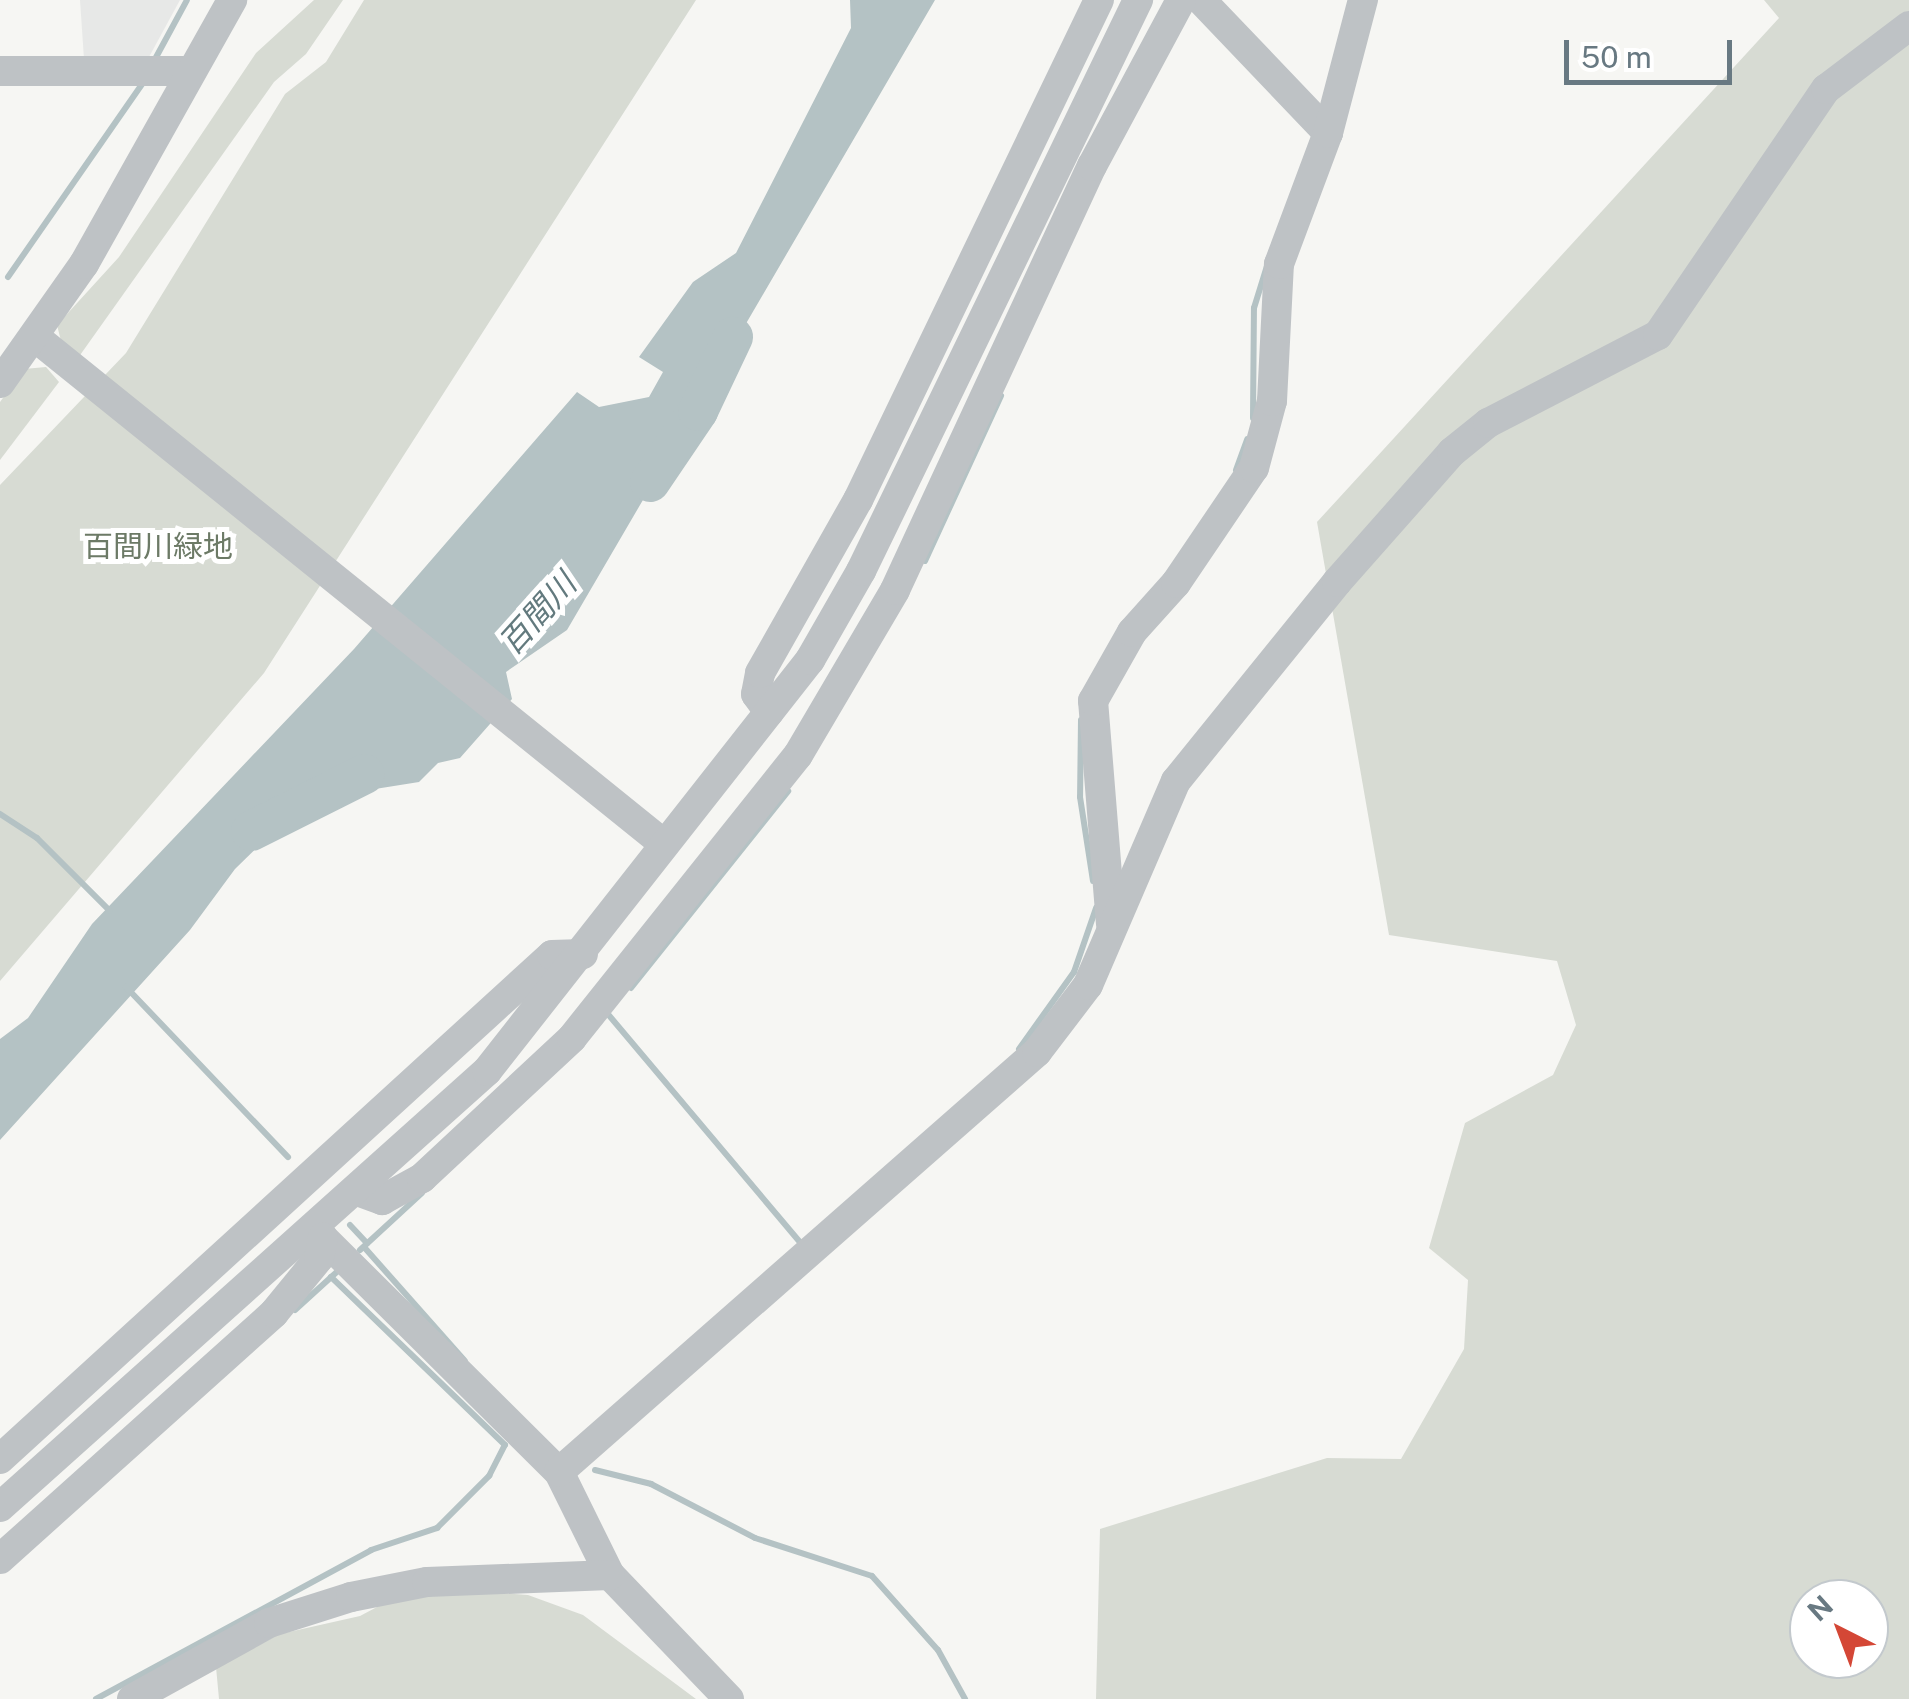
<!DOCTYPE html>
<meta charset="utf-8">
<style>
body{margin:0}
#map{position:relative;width:1909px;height:1699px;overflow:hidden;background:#f6f6f3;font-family:"Public Sans","Noto Sans JP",sans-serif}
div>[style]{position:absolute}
.built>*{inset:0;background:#e7e8e7}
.green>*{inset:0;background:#d7dbd3}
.water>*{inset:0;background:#b4c2c4}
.stream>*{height:6px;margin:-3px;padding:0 3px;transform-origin:3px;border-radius:3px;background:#b4c2c4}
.river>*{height:40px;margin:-20px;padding:0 20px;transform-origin:20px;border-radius:20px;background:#b4c2c4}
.minor>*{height:30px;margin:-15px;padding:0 15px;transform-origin:15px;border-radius:15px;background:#bec2c5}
span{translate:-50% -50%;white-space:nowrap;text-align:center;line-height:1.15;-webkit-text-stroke:10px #fff;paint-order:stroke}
.park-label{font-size:30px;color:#6c7a66}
.water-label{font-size:32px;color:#637a7e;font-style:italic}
.north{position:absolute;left:1789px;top:1579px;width:100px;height:100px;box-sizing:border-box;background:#fff;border:2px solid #c3c9cd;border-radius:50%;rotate:318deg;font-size:28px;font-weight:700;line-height:40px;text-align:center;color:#687982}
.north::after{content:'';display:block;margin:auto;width:35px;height:45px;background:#d44736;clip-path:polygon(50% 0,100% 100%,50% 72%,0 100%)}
.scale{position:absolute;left:1564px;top:40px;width:168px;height:45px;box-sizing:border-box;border:5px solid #687982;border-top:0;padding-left:12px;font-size:30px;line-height:35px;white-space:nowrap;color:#687982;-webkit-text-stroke:8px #fff;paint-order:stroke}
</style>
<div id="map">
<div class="built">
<div style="clip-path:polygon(80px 0,180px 0,149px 57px,84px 59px)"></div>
</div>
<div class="green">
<div style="clip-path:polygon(314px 0,343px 0,306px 54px,274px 82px,78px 358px,62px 345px,57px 325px,119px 257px,256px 53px)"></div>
<div style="clip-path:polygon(364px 0,696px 0,264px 673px,0 981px,0 485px,126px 353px,285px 94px,326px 62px)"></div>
<div style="clip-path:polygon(evenodd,1764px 0,1909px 0,1909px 1699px,1096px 1699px,1100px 1529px,1327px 1458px,1401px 1459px,1464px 1349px,1468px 1280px,1429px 1248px,1465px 1123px,1553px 1075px,1576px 1025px,1557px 961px,1389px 935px,1317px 522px,1779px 18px,1764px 0,1809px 1599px,1869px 1599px,1869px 1659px,1809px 1659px,1809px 1599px)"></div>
<div style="clip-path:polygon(46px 367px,59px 382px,0 460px,0 402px,24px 369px)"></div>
<div style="clip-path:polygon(456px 1590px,528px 1595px,583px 1615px,696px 1699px,219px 1699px,216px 1667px,280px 1634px,360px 1616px,394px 1598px)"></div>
</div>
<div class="water">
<div style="clip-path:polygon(850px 0,935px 0,567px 630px,506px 672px,512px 699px,460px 758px,438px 763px,419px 782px,306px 800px,235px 869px,190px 930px,0 1140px,0 1039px,28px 1018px,92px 924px,354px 649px,577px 392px,599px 407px,649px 397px,663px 372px,639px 357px,693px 282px,736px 253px,851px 28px)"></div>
</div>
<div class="stream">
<div style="left:154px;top:61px;width:69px;rotate:-61.6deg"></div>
<div style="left:8px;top:277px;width:239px;rotate:-55.2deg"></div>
<div style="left:1253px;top:418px;width:110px;rotate:-89.5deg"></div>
<div style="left:1254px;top:308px;width:61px;rotate:-72.8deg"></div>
<div style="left:1236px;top:470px;width:33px;rotate:-70deg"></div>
<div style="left:925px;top:561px;width:182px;rotate:-65.3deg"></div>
<div style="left:1081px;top:720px;width:77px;rotate:90.7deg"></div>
<div style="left:1080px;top:797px;width:85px;rotate:81.2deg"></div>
<div style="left:0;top:814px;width:44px;rotate:33deg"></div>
<div style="left:37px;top:838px;width:103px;rotate:45deg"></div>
<div style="left:126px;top:987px;width:235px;rotate:46.4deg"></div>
<div style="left:631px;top:988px;width:252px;rotate:-51.4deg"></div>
<div style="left:607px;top:1013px;width:301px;rotate:49.9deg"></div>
<div style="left:1019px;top:1049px;width:95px;rotate:-54.5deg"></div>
<div style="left:1074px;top:972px;width:68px;rotate:-71deg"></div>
<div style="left:350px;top:1225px;width:25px;rotate:47deg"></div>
<div style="left:364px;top:1247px;width:152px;rotate:48.5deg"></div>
<div style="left:360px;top:1250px;width:84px;rotate:-42.6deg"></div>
<div style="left:295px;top:1310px;width:59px;rotate:-42.3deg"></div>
<div style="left:595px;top:1470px;width:58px;rotate:14deg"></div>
<div style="left:651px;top:1484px;width:117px;rotate:27.4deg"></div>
<div style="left:755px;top:1538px;width:123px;rotate:18deg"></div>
<div style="left:872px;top:1576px;width:99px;rotate:48.3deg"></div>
<div style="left:938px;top:1650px;width:56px;rotate:61.1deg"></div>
<div style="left:96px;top:1699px;width:313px;rotate:-28.4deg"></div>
<div style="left:371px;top:1550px;width:70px;rotate:-18.4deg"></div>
<div style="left:437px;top:1528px;width:74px;rotate:-45deg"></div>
<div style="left:489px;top:1476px;width:35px;rotate:-63deg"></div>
<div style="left:505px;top:1445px;width:242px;rotate:-136deg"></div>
</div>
<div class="river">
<div style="left:650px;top:482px;width:86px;rotate:-55.9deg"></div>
<div style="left:698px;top:411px;width:82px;rotate:-64.7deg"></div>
<div style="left:251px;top:831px;width:127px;rotate:-26.6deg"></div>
</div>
<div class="minor">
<div style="left:1201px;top:0;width:184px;rotate:46.3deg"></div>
<div style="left:0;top:71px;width:188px"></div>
<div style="left:35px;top:337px;width:808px;rotate:38.87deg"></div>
<div style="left:0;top:383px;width:146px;rotate:-54.8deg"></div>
<div style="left:84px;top:264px;width:303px;rotate:-60.7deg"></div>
<div style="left:769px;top:712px;width:22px;rotate:-126deg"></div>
<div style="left:756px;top:694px;width:21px;rotate:-79deg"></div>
<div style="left:760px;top:673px;width:199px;rotate:-60.5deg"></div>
<div style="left:858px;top:500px;width:555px;rotate:-64.27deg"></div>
<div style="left:1111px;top:924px;width:224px;rotate:-94.6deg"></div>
<div style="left:1093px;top:701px;width:79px;rotate:-60.5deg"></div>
<div style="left:1132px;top:632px;width:66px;rotate:-48.1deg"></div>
<div style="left:1176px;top:583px;width:139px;rotate:-55.9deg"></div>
<div style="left:1254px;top:468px;width:69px;rotate:-75deg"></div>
<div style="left:1272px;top:401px;width:137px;rotate:-87.1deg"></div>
<div style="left:1279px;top:264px;width:140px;rotate:-69.5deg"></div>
<div style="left:1328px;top:133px;width:138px;rotate:-75.3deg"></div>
<div style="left:357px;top:1191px;width:27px;rotate:20deg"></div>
<div style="left:382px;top:1200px;width:46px;rotate:-28.8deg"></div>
<div style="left:422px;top:1178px;width:205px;rotate:-43deg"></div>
<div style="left:572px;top:1038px;width:362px;rotate:-51.4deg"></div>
<div style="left:798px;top:755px;width:191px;rotate:-59.5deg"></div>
<div style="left:895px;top:590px;width:468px;rotate:-65.1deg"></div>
<div style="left:1092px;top:166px;width:188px;rotate:-61.8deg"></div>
<div style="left:315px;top:1230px;width:344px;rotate:44.8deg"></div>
<div style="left:559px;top:1472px;width:115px;rotate:63.7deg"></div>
<div style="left:610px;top:1575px;width:172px;rotate:46.2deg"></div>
<div style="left:0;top:1459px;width:747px;rotate:-42.4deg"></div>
<div style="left:552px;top:955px;width:31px;rotate:-2deg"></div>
<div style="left:559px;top:1472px;width:636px;rotate:-41.3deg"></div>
<div style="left:1037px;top:1052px;width:84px;rotate:-52.7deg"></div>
<div style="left:1088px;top:985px;width:222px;rotate:-66.7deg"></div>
<div style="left:1176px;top:781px;width:256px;rotate:-51deg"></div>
<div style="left:1337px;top:582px;width:174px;rotate:-48.5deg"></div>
<div style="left:1452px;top:452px;width:46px;rotate:-38.9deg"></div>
<div style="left:1488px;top:423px;width:191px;rotate:-27.4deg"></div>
<div style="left:1658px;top:335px;width:298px;rotate:-55.7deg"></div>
<div style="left:1826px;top:89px;width:104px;rotate:-37.2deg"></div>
<div style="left:0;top:1507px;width:654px;rotate:-41.84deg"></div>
<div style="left:487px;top:1071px;width:523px;rotate:-51.84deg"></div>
<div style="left:810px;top:660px;width:103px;rotate:-60.2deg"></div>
<div style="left:861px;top:571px;width:635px;rotate:-64.12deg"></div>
<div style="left:0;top:1559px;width:368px;rotate:-41.9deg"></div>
<div style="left:274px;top:1313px;width:71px;rotate:-50.7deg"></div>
<div style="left:319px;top:1258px;width:21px;rotate:-79deg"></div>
<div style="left:132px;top:1699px;width:157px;rotate:-29deg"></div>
<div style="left:269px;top:1623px;width:86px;rotate:-17.6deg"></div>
<div style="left:351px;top:1597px;width:77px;rotate:-11.2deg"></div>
<div style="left:427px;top:1582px;width:183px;rotate:-2.2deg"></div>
</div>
<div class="park-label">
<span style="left:158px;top:546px">百間川緑地</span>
</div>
<div class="water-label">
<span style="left:538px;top:614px;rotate:-48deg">百間川</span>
</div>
<div class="north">N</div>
<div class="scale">50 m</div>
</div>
